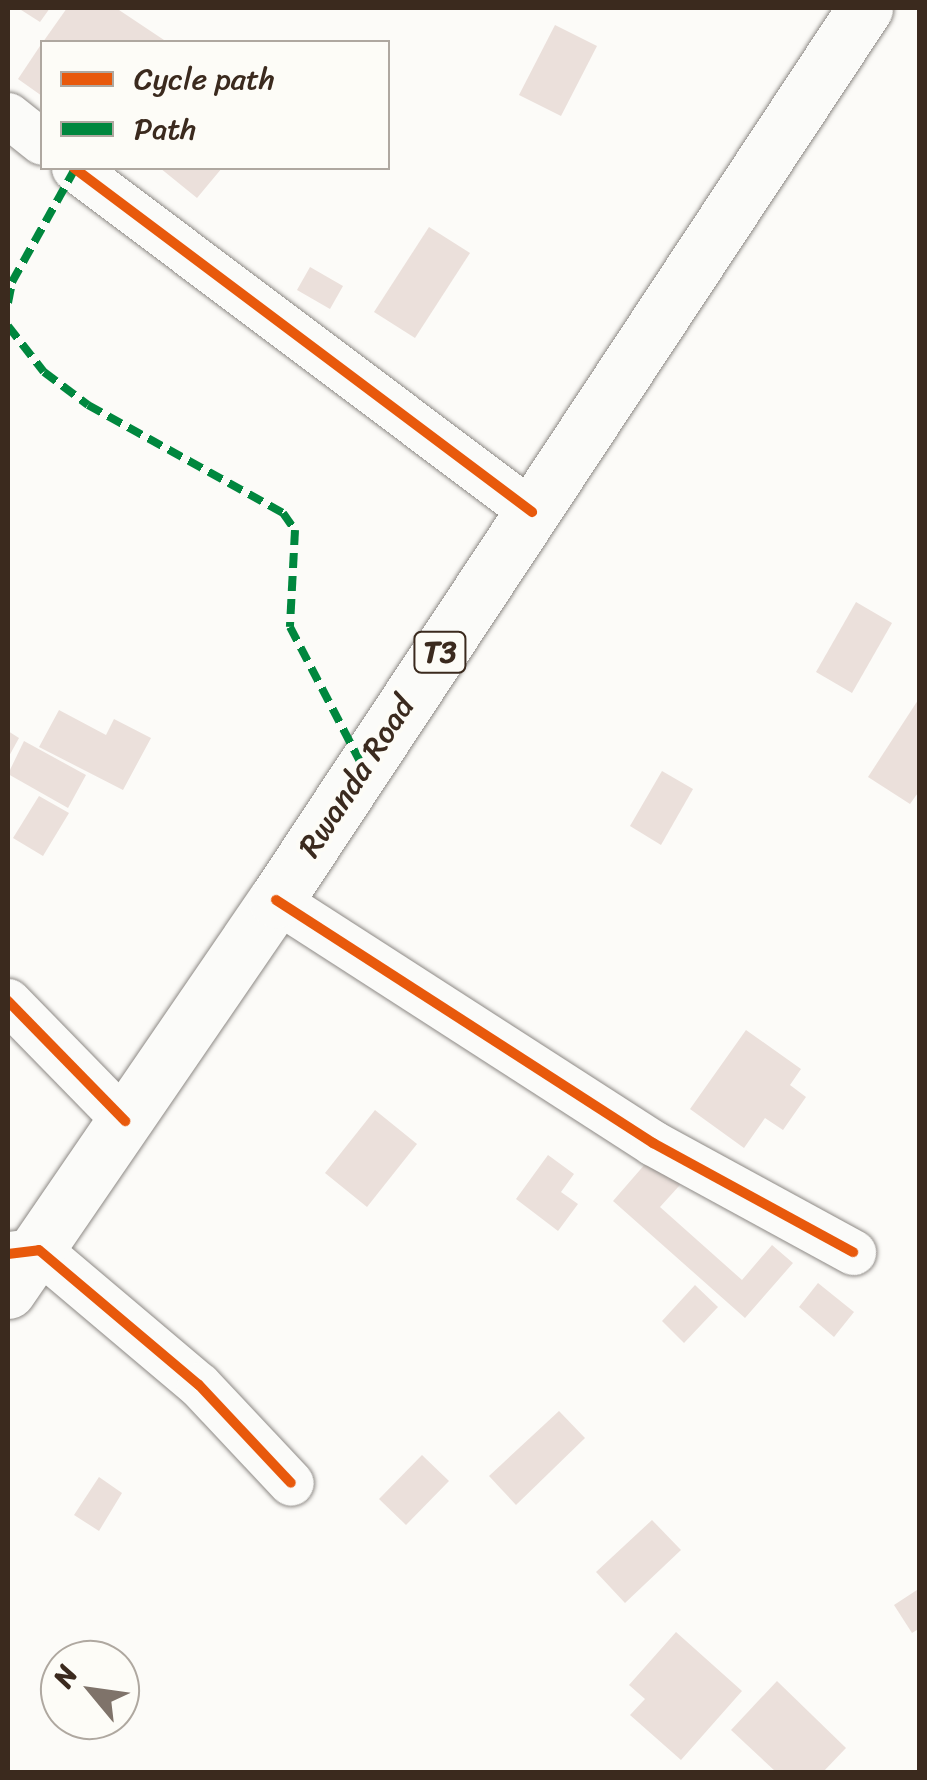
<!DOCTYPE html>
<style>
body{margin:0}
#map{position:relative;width:927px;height:1780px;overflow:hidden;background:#fcfbf8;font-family:Sriracha,sans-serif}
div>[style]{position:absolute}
.building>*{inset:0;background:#ebe0db}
.roads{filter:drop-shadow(0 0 2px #8d8985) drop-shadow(0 0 2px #8d8985)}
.street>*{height:45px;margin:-22.5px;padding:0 22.5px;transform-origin:22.5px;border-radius:22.5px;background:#fbfbf9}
.highway>*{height:55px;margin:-27.5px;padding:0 27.5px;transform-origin:27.5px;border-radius:27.5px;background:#fbfbf9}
.quiet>*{height:8px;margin-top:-4px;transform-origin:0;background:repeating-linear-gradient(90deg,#00873e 0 15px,transparent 0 23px)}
.cycleway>*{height:10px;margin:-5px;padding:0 5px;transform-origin:5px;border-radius:5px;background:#e8590c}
span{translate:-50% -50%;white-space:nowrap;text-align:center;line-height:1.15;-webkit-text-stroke:8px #fdfcf7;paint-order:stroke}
.shield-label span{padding:2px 8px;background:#fdfcf7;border:2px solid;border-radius:8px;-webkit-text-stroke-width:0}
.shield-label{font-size:30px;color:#3b2a1e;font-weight:700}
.street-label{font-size:32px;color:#3b2a1e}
.frame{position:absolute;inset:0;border:10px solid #3b2a1e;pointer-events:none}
.legend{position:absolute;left:40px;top:40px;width:350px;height:130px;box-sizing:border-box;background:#fdfcf7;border:2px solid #afa8a0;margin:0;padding:12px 18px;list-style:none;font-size:30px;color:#3b2a1e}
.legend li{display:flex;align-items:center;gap:20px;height:50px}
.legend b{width:50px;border:2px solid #afa8a0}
.north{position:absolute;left:40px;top:1640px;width:100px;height:100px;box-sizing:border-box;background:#fdfcf7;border:2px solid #afa8a0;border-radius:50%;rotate:299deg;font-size:28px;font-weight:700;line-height:40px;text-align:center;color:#3b2a1e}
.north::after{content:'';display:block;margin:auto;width:35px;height:45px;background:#7f736a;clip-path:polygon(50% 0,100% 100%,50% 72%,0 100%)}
</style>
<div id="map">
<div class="building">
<div style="clip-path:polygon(18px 8px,50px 8px,40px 22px)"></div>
<div style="clip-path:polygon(67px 8px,116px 8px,167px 42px,43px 42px)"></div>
<div style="clip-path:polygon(555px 25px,597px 46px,561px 116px,519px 95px)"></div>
<div style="clip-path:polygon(42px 43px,42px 96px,18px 79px)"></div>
<div style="clip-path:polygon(160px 168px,222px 168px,197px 198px)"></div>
<div style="clip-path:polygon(429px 227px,470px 253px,415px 338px,374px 312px)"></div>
<div style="clip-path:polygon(310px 267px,343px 286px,330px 309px,297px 290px)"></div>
<div style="clip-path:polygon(856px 602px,892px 623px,852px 693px,816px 672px)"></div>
<div style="clip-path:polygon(920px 697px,920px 790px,910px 804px,868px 777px)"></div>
<div style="clip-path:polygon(59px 710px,106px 735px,114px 719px,151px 738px,123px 790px,39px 747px)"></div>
<div style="clip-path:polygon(8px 731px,19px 738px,8px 758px)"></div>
<div style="clip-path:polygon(24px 741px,86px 775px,68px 808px,8px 774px)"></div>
<div style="clip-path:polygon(662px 771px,693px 789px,661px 845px,630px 826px)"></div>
<div style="clip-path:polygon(39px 796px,69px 813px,43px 856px,13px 838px)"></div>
<div style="clip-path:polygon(746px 1030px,801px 1069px,790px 1085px,806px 1097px,783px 1130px,765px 1118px,744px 1148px,690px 1109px)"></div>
<div style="clip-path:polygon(375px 1110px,417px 1144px,367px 1207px,325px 1173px)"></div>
<div style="clip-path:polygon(659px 1148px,689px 1175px,660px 1207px,742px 1280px,772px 1245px,793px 1263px,745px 1318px,613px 1201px)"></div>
<div style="clip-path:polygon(548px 1155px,574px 1174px,561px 1192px,578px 1204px,558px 1231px,516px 1199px)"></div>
<div style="clip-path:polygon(818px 1283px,854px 1312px,834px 1337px,799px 1307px)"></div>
<div style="clip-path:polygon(695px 1285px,718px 1307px,684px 1343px,662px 1321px)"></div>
<div style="clip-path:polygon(559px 1411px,585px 1438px,516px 1505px,489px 1476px)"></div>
<div style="clip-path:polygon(422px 1455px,449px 1481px,406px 1525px,379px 1499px)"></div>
<div style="clip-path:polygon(99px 1477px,122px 1493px,99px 1531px,74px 1515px)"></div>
<div style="clip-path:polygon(652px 1520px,681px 1550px,625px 1603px,596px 1572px)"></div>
<div style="clip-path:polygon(920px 1588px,920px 1628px,912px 1633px,894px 1605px)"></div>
<div style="clip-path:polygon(676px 1632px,742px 1691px,681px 1760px,630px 1715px,645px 1699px,629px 1685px)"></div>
<div style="clip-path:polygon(777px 1681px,846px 1748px,823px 1772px,776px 1772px,731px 1730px)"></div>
</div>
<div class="roads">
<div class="street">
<div style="left:8px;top:115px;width:43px;rotate:38.5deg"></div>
<div style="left:74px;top:168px;width:573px;rotate:36.91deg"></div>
<div style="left:276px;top:900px;width:449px;rotate:32.8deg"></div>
<div style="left:653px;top:1143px;width:228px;rotate:28.6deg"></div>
<div style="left:8px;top:1001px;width:168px;rotate:45.7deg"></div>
<div style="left:8px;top:1254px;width:31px;rotate:-7deg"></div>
<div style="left:39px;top:1250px;width:209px;rotate:40.2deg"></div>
<div style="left:199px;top:1385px;width:134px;rotate:46.8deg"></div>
</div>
<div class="highway">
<div style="left:8px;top:1291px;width:474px;rotate:-55.6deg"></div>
<div style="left:276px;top:900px;width:1069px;rotate:-56.56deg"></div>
</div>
</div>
<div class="quiet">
<div style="left:8px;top:303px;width:21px;rotate:-79deg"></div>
<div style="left:12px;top:282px;width:129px;rotate:-60.9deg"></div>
<div style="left:8px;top:326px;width:58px;rotate:52deg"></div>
<div style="left:44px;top:372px;width:55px;rotate:36.9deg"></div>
<div style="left:88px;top:405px;width:223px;rotate:29deg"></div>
<div style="left:283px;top:513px;width:21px;rotate:55deg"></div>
<div style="left:295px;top:530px;width:97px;rotate:93deg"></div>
<div style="left:290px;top:627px;width:158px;rotate:62.5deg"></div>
</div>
<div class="cycleway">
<div style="left:74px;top:168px;width:573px;rotate:36.91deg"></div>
<div style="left:276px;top:900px;width:449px;rotate:32.8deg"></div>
<div style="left:653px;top:1143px;width:228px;rotate:28.6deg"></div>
<div style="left:8px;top:1001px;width:168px;rotate:45.7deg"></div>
<div style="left:8px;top:1254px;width:31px;rotate:-7deg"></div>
<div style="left:39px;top:1250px;width:209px;rotate:40.2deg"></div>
<div style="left:199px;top:1385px;width:134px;rotate:46.8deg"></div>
</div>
<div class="shield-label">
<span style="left:440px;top:652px">T3</span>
</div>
<div class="street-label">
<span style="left:357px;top:777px;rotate:-57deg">Rwanda Road</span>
</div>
<div class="frame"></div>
<ul class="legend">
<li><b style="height:12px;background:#e8590c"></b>Cycle path</li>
<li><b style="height:12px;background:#00873e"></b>Path</li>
</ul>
<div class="north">N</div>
</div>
